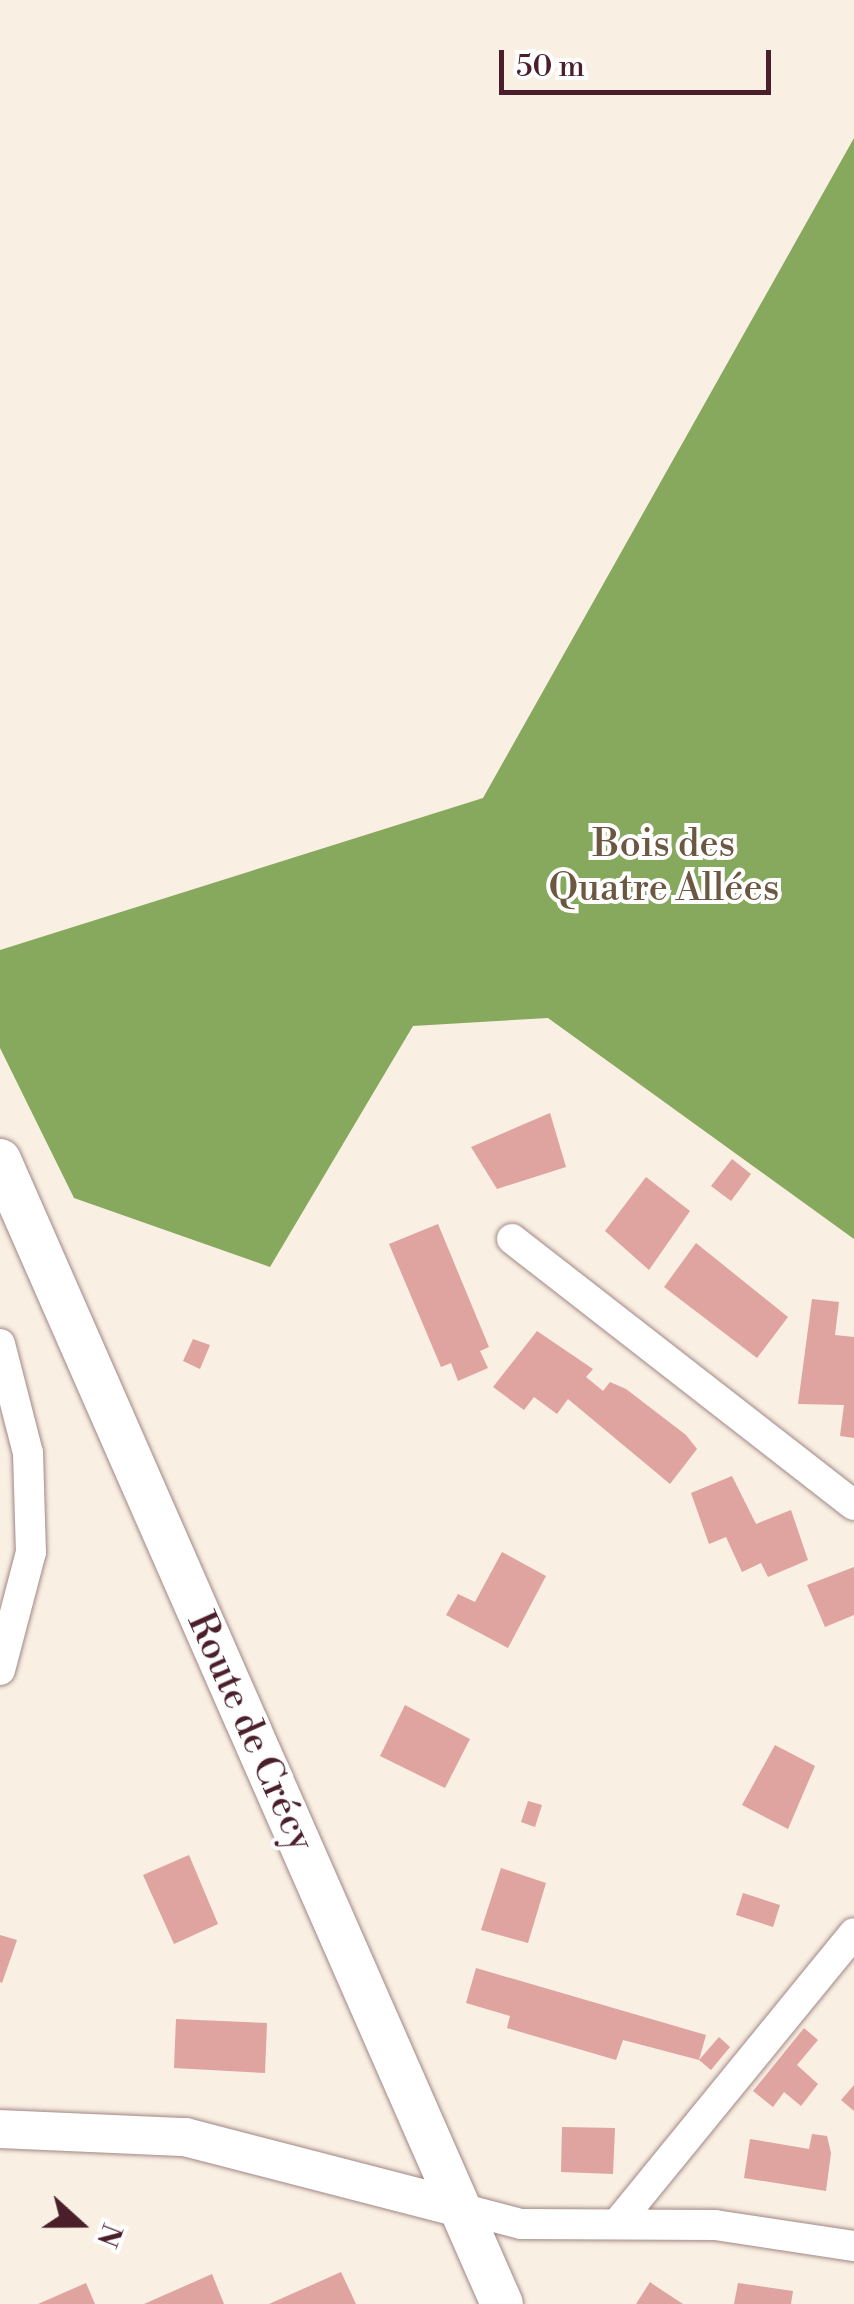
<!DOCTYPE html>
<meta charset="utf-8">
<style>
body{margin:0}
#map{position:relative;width:854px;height:2304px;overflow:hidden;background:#f9efe2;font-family:"Libre Bodoni",serif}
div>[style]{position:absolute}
.forest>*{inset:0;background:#87a95d}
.building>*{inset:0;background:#dfa3a0}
.roads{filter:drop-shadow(0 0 2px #a28786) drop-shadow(0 0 2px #a28786)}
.minor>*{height:30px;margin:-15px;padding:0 15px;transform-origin:15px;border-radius:15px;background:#fff}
.tertiary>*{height:38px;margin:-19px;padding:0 19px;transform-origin:19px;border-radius:19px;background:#fff}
.secondary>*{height:42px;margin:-21px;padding:0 21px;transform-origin:21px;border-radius:21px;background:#fff}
span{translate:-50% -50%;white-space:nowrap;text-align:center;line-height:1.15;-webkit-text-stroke:8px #fff;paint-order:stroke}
.park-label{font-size:38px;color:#6c5841}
.street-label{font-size:38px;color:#4a1f2b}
.north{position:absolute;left:30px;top:2174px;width:100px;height:100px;-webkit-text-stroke:8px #fff;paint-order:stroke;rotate:111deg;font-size:28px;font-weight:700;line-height:40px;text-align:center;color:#4a1f2b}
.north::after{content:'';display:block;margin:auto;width:35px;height:45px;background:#4a1f2b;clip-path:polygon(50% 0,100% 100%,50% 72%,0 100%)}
.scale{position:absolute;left:499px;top:50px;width:272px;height:45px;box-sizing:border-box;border:5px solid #4a1f2b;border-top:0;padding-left:12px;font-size:30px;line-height:35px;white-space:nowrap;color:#4a1f2b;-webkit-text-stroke:8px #fff;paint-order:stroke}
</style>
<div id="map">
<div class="forest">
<div style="clip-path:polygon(854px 138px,854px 1239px,548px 1018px,413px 1026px,270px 1267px,74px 1198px,0 1048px,0 950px,483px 798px)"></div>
</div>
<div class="building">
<div style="clip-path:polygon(550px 1113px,566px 1167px,497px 1189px,471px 1147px)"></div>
<div style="clip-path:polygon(732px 1159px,751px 1174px,731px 1201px,711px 1186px)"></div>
<div style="clip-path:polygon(646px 1177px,690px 1211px,649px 1270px,605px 1231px)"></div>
<div style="clip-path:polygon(438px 1224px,489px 1347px,480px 1351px,488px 1368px,458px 1381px,451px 1363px,441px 1367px,389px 1244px)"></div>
<div style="clip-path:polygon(696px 1243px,788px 1317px,757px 1358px,664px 1287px)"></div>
<div style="clip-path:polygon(812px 1299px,839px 1302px,835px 1335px,854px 1337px,854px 1438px,840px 1436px,844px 1405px,798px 1404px)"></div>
<div style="clip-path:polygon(537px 1331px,593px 1369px,586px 1377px,603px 1391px,610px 1382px,626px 1389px,686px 1435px,697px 1449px,670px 1484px,568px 1399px,557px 1414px,534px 1397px,524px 1410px,493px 1387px)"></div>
<div style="clip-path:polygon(193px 1339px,210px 1345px,200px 1369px,183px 1361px)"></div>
<div style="clip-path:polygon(732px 1476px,756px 1524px,791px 1510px,808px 1560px,768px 1577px,761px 1563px,742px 1572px,726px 1537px,709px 1544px,691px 1493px)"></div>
<div style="clip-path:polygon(502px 1552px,546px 1576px,508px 1648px,446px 1615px,458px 1594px,475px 1602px)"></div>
<div style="clip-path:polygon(854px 1567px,854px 1615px,825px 1627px,807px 1585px)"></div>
<div style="clip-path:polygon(405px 1705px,470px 1739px,445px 1788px,380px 1756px)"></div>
<div style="clip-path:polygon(775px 1745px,815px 1766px,788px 1829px,742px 1805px)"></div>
<div style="clip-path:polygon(528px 1801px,542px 1805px,535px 1827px,521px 1822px)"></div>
<div style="clip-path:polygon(189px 1855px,218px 1924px,174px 1944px,143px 1875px)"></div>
<div style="clip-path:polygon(501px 1868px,546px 1883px,528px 1943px,481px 1930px)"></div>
<div style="clip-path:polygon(743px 1893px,780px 1905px,773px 1927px,736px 1915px)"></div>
<div style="clip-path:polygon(0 1935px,17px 1940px,2px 1983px,0 1982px)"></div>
<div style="clip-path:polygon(476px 1968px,706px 2035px,699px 2060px,623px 2040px,616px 2060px,507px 2028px,510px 2016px,466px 2003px)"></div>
<div style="clip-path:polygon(176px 2019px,267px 2023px,265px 2073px,174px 2068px)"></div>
<div style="clip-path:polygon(804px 2028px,818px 2040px,797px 2065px,818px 2084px,801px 2106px,784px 2092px,773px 2107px,753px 2091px)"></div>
<div style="clip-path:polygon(719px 2037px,730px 2047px,711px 2070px,699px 2060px)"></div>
<div style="clip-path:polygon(854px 2085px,854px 2111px,841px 2100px)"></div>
<div style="clip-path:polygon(562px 2127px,615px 2128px,613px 2174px,561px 2172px)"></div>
<div style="clip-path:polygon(812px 2134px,827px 2136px,831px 2153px,826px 2191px,744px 2178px,750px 2139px,809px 2149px)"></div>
<div style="clip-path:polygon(341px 2272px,356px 2304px,269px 2304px)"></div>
<div style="clip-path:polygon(212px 2274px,224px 2304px,144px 2304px)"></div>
<div style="clip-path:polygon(650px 2282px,654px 2285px,683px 2304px,636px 2304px)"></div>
<div style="clip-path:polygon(86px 2283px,95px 2304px,38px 2304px)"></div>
<div style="clip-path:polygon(738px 2283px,793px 2291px,791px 2304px,734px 2304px)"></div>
</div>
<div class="roads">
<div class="minor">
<div style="left:512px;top:1239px;width:433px;rotate:37.9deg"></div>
<div style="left:0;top:1344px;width:113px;rotate:75.6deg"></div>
<div style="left:28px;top:1453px;width:99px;rotate:88.3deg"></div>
<div style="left:31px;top:1552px;width:122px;rotate:104.7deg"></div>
<div style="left:460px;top:2208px;width:63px;rotate:14.7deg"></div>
<div style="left:521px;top:2224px;width:194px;rotate:0.3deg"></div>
<div style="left:715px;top:2225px;width:141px;rotate:8.6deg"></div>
<div style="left:620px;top:2220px;width:370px;rotate:-50.8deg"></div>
</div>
<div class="tertiary">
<div style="left:0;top:2129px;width:185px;rotate:2.5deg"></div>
<div style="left:185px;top:2137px;width:284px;rotate:14.5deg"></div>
</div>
<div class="secondary">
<div style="left:0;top:1160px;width:1249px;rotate:66.31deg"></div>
</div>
</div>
<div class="park-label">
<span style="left:664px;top:867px">Bois des<br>Quatre Allées</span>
</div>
<div class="street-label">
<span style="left:250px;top:1732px;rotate:66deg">Route de Crécy</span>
</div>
<div class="north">N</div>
<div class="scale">50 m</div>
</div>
